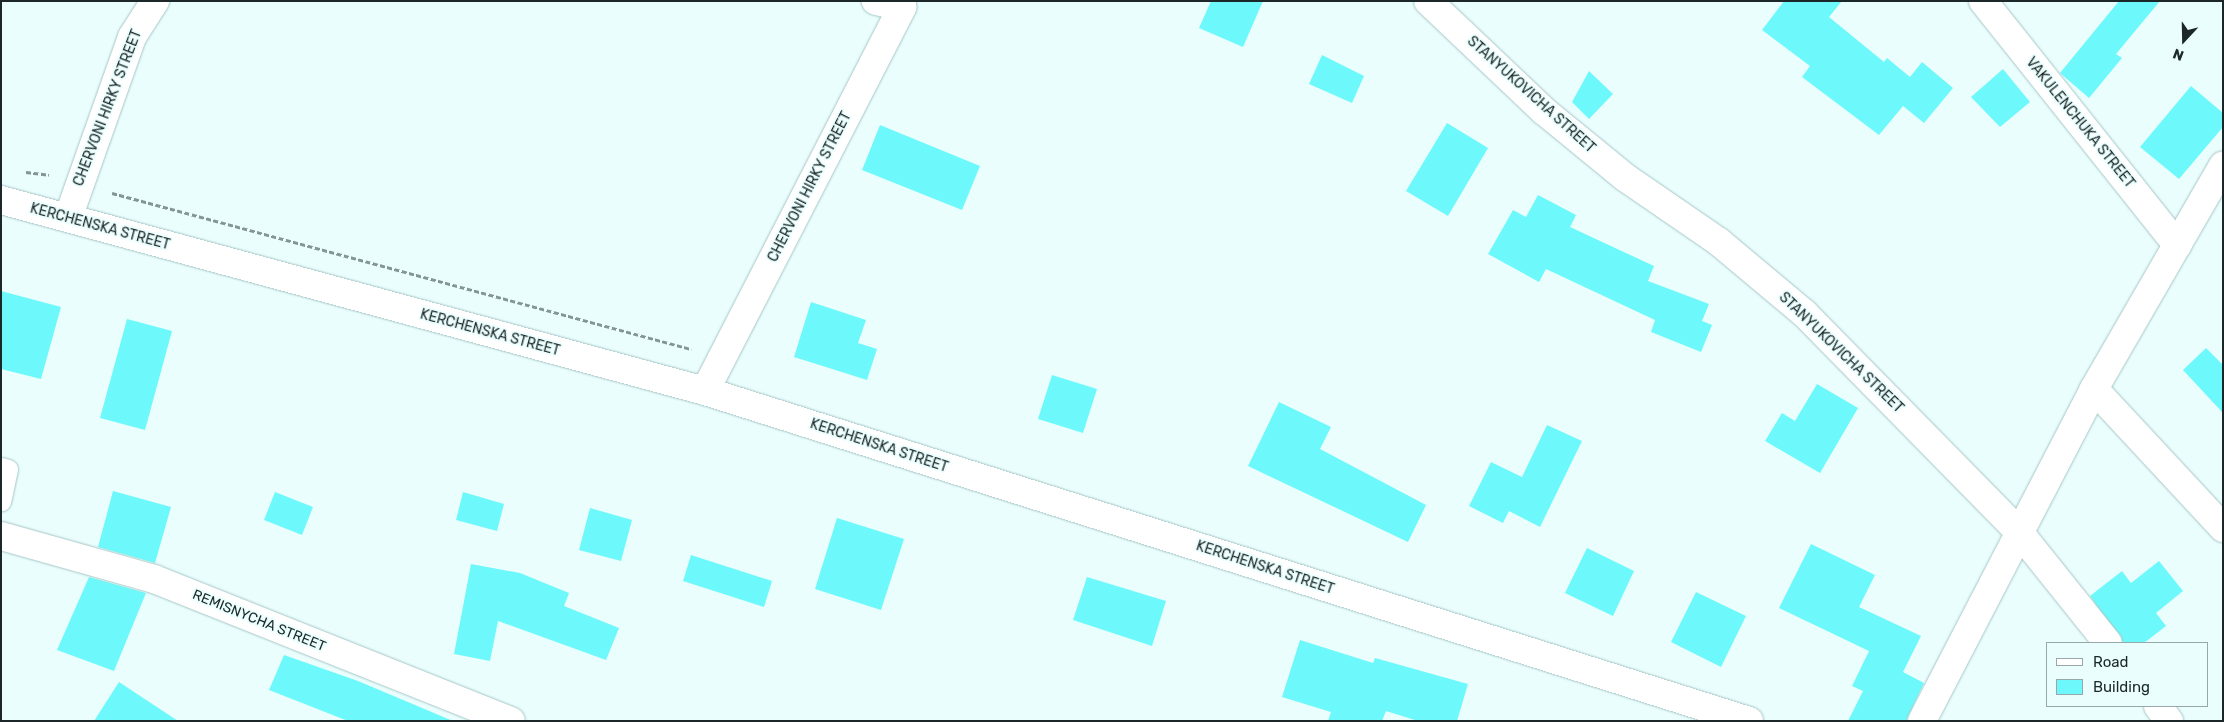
<!DOCTYPE html>
<style>
body{margin:0}
#map{position:relative;width:2224px;height:722px;overflow:hidden;background:#ebfefe;font-family:Rubik,sans-serif}
div>[style]{position:absolute}
.building>*{inset:0;background:#6df9fb}
.path>*{height:3px;margin-top:-1.5px;transform-origin:0;background:repeating-linear-gradient(90deg,#859595 0 5px,transparent 0 7.5px)}
.roads{filter:drop-shadow(0 0 1px #a6c6c6) drop-shadow(0 0 1px #a6c6c6)}
.lane>*{height:19px;margin:-9.5px;padding:0 9.5px;transform-origin:9.5px;border-radius:9.5px;background:#fff}
.street>*{height:28px;margin:-14px;padding:0 14px;transform-origin:14px;border-radius:14px;background:#fff}
span{translate:-50% -50%;white-space:nowrap;text-align:center;line-height:1.15;-webkit-text-stroke:4px #ebfefe;paint-order:stroke}
.street-label{font-size:14px;color:#1b2728}
.frame{position:absolute;inset:0;border:2px solid #1b2728;pointer-events:none}
.legend{position:absolute;left:2046px;top:642px;width:162px;height:65px;box-sizing:border-box;background:#ebfefe;border:1px solid #98a8a8;margin:0;padding:6px 9px;list-style:none;font-size:15px;color:#1b2728}
.legend li{display:flex;align-items:center;gap:10px;height:25px}
.legend b{width:25px;border:1px solid #98a8a8}
.north{position:absolute;left:2159px;top:15px;width:50px;height:50px;-webkit-text-stroke:4px #ebfefe;paint-order:stroke;rotate:201deg;font-size:14px;font-weight:700;line-height:20px;text-align:center;color:#1b2728}
.north::after{content:'';display:block;margin:auto;width:18px;height:22px;background:#1b2728;clip-path:polygon(50% 0,100% 100%,50% 72%,0 100%)}
</style>
<div id="map">
<div class="building">
<div style="clip-path:polygon(1211px 1px,1263px 1px,1243px 47px,1199px 28px)"></div>
<div style="clip-path:polygon(1784px 1px,1842px 1px,1829px 17px,1884px 62px,1887px 58px,1910px 77px,1922px 62px,1953px 88px,1924px 123px,1903px 106px,1879px 135px,1802px 77px,1810px 66px,1762px 30px)"></div>
<div style="clip-path:polygon(2119px 1px,2160px 1px,2116px 54px,2122px 58px,2089px 98px,2060px 73px)"></div>
<div style="clip-path:polygon(1322px 55px,1364px 76px,1352px 103px,1309px 84px)"></div>
<div style="clip-path:polygon(2003px 69px,2030px 102px,2000px 127px,1971px 97px)"></div>
<div style="clip-path:polygon(1589px 71px,1613px 94px,1589px 119px,1572px 102px)"></div>
<div style="clip-path:polygon(2191px 86px,2223px 113px,2223px 127px,2179px 179px,2140px 147px)"></div>
<div style="clip-path:polygon(1447px 123px,1488px 148px,1448px 216px,1406px 191px)"></div>
<div style="clip-path:polygon(880px 125px,980px 166px,962px 210px,862px 170px)"></div>
<div style="clip-path:polygon(1538px 195px,1576px 215px,1570px 227px,1654px 266px,1648px 281px,1709px 304px,1702px 321px,1712px 325px,1701px 352px,1651px 332px,1655px 320px,1546px 269px,1539px 282px,1488px 254px,1513px 210px,1526px 217px)"></div>
<div style="clip-path:polygon(1px 291px,61px 307px,41px 379px,1px 369px)"></div>
<div style="clip-path:polygon(811px 302px,866px 320px,858px 343px,877px 349px,867px 380px,794px 357px)"></div>
<div style="clip-path:polygon(127px 319px,172px 331px,145px 430px,100px 418px)"></div>
<div style="clip-path:polygon(2206px 348px,2223px 365px,2223px 413px,2183px 370px)"></div>
<div style="clip-path:polygon(1052px 375px,1097px 389px,1083px 433px,1038px 419px)"></div>
<div style="clip-path:polygon(1817px 384px,1858px 408px,1820px 473px,1765px 441px,1782px 413px,1795px 421px)"></div>
<div style="clip-path:polygon(1279px 402px,1331px 427px,1320px 449px,1426px 505px,1408px 542px,1248px 466px)"></div>
<div style="clip-path:polygon(1547px 425px,1582px 441px,1540px 527px,1509px 511px,1503px 523px,1469px 506px,1491px 462px,1522px 477px)"></div>
<div style="clip-path:polygon(113px 491px,171px 507px,155px 563px,98px 547px)"></div>
<div style="clip-path:polygon(275px 492px,313px 507px,302px 535px,264px 520px)"></div>
<div style="clip-path:polygon(463px 492px,504px 504px,497px 531px,456px 520px)"></div>
<div style="clip-path:polygon(590px 508px,632px 520px,621px 561px,579px 550px)"></div>
<div style="clip-path:polygon(837px 518px,904px 539px,881px 610px,815px 589px)"></div>
<div style="clip-path:polygon(1811px 544px,1875px 575px,1859px 607px,1921px 636px,1903px 672px,1924px 683px,1906px 721px,1848px 721px,1863px 691px,1852px 686px,1869px 651px,1779px 608px)"></div>
<div style="clip-path:polygon(1587px 548px,1634px 571px,1613px 616px,1565px 593px)"></div>
<div style="clip-path:polygon(691px 555px,772px 581px,764px 607px,683px 581px)"></div>
<div style="clip-path:polygon(2159px 561px,2183px 591px,2156px 613px,2166px 626px,2144px 643px,2123px 643px,2090px 596px,2122px 571px,2131px 583px)"></div>
<div style="clip-path:polygon(471px 564px,520px 573px,569px 593px,564px 606px,619px 628px,606px 660px,498px 621px,490px 661px,454px 654px)"></div>
<div style="clip-path:polygon(89px 577px,146px 593px,114px 671px,57px 650px)"></div>
<div style="clip-path:polygon(1087px 577px,1166px 601px,1152px 646px,1073px 620px)"></div>
<div style="clip-path:polygon(1696px 592px,1746px 616px,1721px 667px,1671px 642px)"></div>
<div style="clip-path:polygon(1300px 640px,1373px 663px,1375px 658px,1468px 684px,1457px 721px,1418px 721px,1386px 711px,1382px 721px,1328px 721px,1331px 712px,1282px 697px)"></div>
<div style="clip-path:polygon(284px 655px,358px 681px,453px 721px,348px 721px,269px 690px)"></div>
<div style="clip-path:polygon(119px 682px,178px 721px,94px 721px)"></div>
</div>
<div class="path">
<div style="left:26px;top:172px;width:23px;rotate:7deg"></div>
<div style="left:112px;top:193px;width:600px;rotate:15.08deg"></div>
</div>
<div class="roads">
<div class="lane">
<div style="left:1px;top:467px;width:7px;rotate:16deg"></div>
<div style="left:8px;top:469px;width:33px;rotate:102deg"></div>
</div>
<div class="street">
<div style="left:1428px;top:1px;width:160px;rotate:43.5deg"></div>
<div style="left:1544px;top:111px;width:106px;rotate:39.3deg"></div>
<div style="left:1626px;top:178px;width:113px;rotate:34.5deg"></div>
<div style="left:1719px;top:242px;width:111px;rotate:39.9deg"></div>
<div style="left:1804px;top:313px;width:307px;rotate:45.5deg"></div>
<div style="left:2019px;top:532px;width:142px;rotate:51.3deg"></div>
<div style="left:1983px;top:1px;width:312px;rotate:51.5deg"></div>
<div style="left:1px;top:200px;width:729px;rotate:15.18deg"></div>
<div style="left:705px;top:391px;width:1095px;rotate:17.54deg"></div>
<div style="left:68px;top:218px;width:192px;rotate:-70.5deg"></div>
<div style="left:132px;top:37px;width:43px;rotate:-57.4deg"></div>
<div style="left:2094px;top:389px;width:190px;rotate:47.1deg"></div>
<div style="left:705px;top:391px;width:432px;rotate:-62.8deg"></div>
<div style="left:902px;top:7px;width:27px;rotate:-167deg"></div>
<div style="left:1px;top:536px;width:159px;rotate:15.7deg"></div>
<div style="left:154px;top:579px;width:384px;rotate:21.7deg"></div>
<div style="left:2158px;top:706px;width:19px;rotate:54deg"></div>
<div style="left:1922px;top:721px;width:374px;rotate:-62.6deg"></div>
<div style="left:2094px;top:389px;width:258px;rotate:-60deg"></div>
</div>
</div>
<div class="street-label">
<span style="left:1531px;top:95px;rotate:42deg">STANYUKOVICHA STREET</span>
<span style="left:108px;top:108px;rotate:-69deg">CHERVONI HIRKY STREET</span>
<span style="left:2080px;top:123px;rotate:51deg">VAKULENCHUKA STREET</span>
<span style="left:810px;top:187px;rotate:-63deg">CHERVONI HIRKY STREET</span>
<span style="left:100px;top:227px;rotate:15deg">KERCHENSKA STREET</span>
<span style="left:490px;top:333px;rotate:15deg">KERCHENSKA STREET</span>
<span style="left:1841px;top:353px;rotate:44deg">STANYUKOVICHA STREET</span>
<span style="left:879px;top:446px;rotate:18deg">KERCHENSKA STREET</span>
<span style="left:1265px;top:568px;rotate:18deg">KERCHENSKA STREET</span>
<span style="left:259px;top:621px;rotate:22deg">REMISNYCHA STREET</span>
</div>
<div class="frame"></div>
<ul class="legend">
<li><b style="height:6px;background:#fff"></b>Road</li>
<li><b style="height:14px;background:#6df9fb"></b>Building</li>
</ul>
<div class="north">N</div>
</div>
